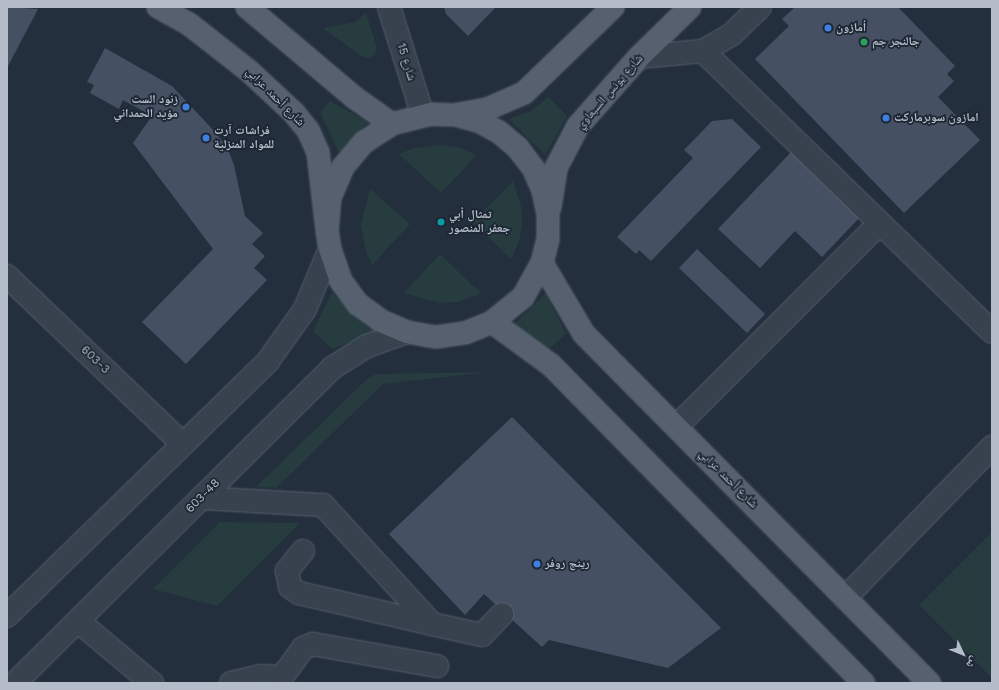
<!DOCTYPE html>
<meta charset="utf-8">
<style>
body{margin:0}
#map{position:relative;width:999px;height:690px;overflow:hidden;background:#242f3e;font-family:"Work Sans","Noto Naskh Arabic",sans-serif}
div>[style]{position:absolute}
.green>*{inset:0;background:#263c3f}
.building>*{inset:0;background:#455162}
.roads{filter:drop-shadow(0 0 1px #565f6c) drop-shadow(0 0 1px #565f6c)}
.minor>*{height:22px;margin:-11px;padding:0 11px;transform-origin:11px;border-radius:11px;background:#38414e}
.major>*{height:22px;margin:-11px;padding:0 11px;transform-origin:11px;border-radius:11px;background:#56606e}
.dots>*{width:11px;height:11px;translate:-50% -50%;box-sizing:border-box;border:2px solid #1d2633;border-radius:50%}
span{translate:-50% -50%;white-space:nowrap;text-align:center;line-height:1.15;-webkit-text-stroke:3.5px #1d2633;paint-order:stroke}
.poi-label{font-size:12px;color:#b4bcc9;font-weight:700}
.left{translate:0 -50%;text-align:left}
.right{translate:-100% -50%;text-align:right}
.street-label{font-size:12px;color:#b4bcc9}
.frame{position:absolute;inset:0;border:8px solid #b4bcc9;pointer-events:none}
.north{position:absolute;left:943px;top:634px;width:40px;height:40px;-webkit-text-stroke:3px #1d2633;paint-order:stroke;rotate:133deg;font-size:11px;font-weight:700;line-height:16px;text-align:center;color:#b4bcc9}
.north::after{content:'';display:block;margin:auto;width:14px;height:18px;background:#b4bcc9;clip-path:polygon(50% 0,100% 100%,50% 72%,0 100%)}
</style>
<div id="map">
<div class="green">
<div style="clip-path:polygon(366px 13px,377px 48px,375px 55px,369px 58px,361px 56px,323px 28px,355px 22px)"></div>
<div style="clip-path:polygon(548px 97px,567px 116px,545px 155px,509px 119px,531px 111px)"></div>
<div style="clip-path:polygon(330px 101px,368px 122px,339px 153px,320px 112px)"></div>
<div style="clip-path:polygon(440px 145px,460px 148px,477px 155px,441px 193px,399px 154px,414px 148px)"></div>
<div style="clip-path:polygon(513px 181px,521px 206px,522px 223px,519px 242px,511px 259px,473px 222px)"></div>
<div style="clip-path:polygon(370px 189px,410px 224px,372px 265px,366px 251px,361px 225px)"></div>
<div style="clip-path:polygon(440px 254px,472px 285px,482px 293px,457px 302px,440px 303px,404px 293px)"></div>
<div style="clip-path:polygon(332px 292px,350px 312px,374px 332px,332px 349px,313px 331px)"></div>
<div style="clip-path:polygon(546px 293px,566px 334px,548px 350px,510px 328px)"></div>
<div style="clip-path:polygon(489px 372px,383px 384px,276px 488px,256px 487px,367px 379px,376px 374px)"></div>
<div style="clip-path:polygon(220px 522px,300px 523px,217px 606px,153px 589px)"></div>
<div style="clip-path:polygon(992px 532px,992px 678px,919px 605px)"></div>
</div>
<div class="building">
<div style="clip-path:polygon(7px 7px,38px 9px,7px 68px)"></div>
<div style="clip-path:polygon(444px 7px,496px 7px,468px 36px,446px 14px)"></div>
<div style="clip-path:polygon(795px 7px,898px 7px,955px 66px,947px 74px,954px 81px,938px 97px,980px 140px,904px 213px,755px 59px,789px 26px,782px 19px)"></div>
<div style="clip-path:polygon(105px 48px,172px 86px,215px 132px,227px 147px,234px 165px,245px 216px,263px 233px,252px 244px,265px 256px,254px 268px,267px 280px,186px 364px,142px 322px,213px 249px,133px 143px,152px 116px,123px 100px,119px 109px,90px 93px,94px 85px,87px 82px)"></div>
<div style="clip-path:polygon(732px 119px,761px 147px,651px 261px,639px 250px,636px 254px,617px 237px,693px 158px,684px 150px,712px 121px)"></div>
<div style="clip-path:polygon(793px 150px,862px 215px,822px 257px,795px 231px,760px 268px,718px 229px)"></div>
<div style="clip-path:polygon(697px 249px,765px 314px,747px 333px,679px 268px)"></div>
<div style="clip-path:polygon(512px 417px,721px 628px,668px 668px,549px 640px,542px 647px,484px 594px,465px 615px,389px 534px)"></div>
</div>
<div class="roads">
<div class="minor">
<div style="left:389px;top:7px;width:114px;rotate:72.7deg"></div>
<div style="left:703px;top:51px;width:403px;rotate:44.2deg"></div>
<div style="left:639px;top:57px;width:64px;rotate:-5.4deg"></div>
<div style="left:703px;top:51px;width:32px;rotate:-30deg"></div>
<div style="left:731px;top:35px;width:40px;rotate:-44deg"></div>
<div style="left:7px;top:276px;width:243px;rotate:43.7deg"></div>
<div style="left:676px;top:427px;width:288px;rotate:-45deg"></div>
<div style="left:201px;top:498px;width:122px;rotate:3.3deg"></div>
<div style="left:323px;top:505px;width:161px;rotate:47.5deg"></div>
<div style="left:432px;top:624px;width:51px;rotate:12.4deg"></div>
<div style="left:482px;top:635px;width:29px;rotate:-46deg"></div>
<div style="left:303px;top:551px;width:26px;rotate:129deg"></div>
<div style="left:287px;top:571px;width:16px;rotate:79deg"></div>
<div style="left:290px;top:587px;width:11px;rotate:34deg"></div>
<div style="left:299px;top:593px;width:137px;rotate:13.1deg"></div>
<div style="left:845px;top:598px;width:211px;rotate:-45.8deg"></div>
<div style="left:7px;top:616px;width:365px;rotate:-44.3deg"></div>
<div style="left:268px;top:361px;width:64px;rotate:-54.6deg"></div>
<div style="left:305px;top:309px;width:65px;rotate:-67.4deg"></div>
<div style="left:78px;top:621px;width:97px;rotate:40deg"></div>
<div style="left:15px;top:683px;width:447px;rotate:-44.8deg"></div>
<div style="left:332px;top:368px;width:41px;rotate:-32.2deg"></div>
<div style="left:367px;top:346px;width:42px;rotate:-19.3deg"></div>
<div style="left:231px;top:683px;width:31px;rotate:-13deg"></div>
<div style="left:261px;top:676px;width:17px;rotate:3deg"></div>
<div style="left:278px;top:677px;width:8px;rotate:-30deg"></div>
<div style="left:285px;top:673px;width:31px;rotate:-54deg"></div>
<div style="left:303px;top:648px;width:11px;rotate:-22deg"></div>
<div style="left:313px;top:644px;width:126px;rotate:10.1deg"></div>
</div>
<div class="major">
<div style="left:158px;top:7px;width:35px;rotate:29deg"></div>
<div style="left:189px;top:24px;width:76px;rotate:38.1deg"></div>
<div style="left:249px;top:71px;width:62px;rotate:43deg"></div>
<div style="left:294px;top:113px;width:22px;rotate:51deg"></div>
<div style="left:308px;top:130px;width:24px;rotate:66deg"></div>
<div style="left:318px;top:152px;width:79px;rotate:83.4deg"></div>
<div style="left:327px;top:230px;width:19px;rotate:81deg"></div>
<div style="left:330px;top:249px;width:34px;rotate:71deg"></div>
<div style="left:341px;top:281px;width:29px;rotate:54deg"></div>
<div style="left:358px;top:304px;width:29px;rotate:36deg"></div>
<div style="left:381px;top:321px;width:28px;rotate:23deg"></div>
<div style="left:407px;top:332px;width:29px;rotate:10deg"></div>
<div style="left:436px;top:337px;width:29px;rotate:-8deg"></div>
<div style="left:465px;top:333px;width:29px;rotate:-22deg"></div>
<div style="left:492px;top:322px;width:40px;rotate:-39deg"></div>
<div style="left:523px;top:297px;width:39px;rotate:-61deg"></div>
<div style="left:542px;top:263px;width:25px;rotate:-76deg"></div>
<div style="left:548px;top:239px;width:25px;rotate:-90deg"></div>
<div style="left:548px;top:214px;width:25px;rotate:-102deg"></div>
<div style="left:543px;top:190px;width:24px;rotate:-114deg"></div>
<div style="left:533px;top:168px;width:25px;rotate:-127deg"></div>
<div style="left:518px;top:148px;width:25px;rotate:-140deg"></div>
<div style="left:499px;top:132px;width:24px;rotate:-152deg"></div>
<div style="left:478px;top:121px;width:24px;rotate:-165deg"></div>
<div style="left:455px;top:115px;width:24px;rotate:-178deg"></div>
<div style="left:431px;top:114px;width:40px;rotate:165.6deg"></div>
<div style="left:392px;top:124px;width:33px;rotate:147deg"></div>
<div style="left:364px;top:142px;width:33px;rotate:130deg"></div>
<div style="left:343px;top:167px;width:33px;rotate:113deg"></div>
<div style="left:330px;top:197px;width:33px;rotate:95deg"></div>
<div style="left:247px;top:7px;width:141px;rotate:40.1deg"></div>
<div style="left:355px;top:98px;width:45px;rotate:35.1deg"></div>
<div style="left:459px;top:114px;width:28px;rotate:-10deg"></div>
<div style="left:487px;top:109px;width:40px;rotate:-23.4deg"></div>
<div style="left:524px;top:93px;width:124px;rotate:-44deg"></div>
<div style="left:550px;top:207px;width:39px;rotate:-81deg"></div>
<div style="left:556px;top:168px;width:47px;rotate:-62.4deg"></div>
<div style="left:578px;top:126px;width:92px;rotate:-48.5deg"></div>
<div style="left:639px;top:57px;width:71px;rotate:-44.4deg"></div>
<div style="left:542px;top:263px;width:82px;rotate:59.4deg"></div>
<div style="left:584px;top:334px;width:491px;rotate:45.3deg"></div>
<div style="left:492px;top:322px;width:73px;rotate:36.1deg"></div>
<div style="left:551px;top:365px;width:446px;rotate:45.5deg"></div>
</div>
</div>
<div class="dots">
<div style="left:828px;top:28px;background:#3f7fe0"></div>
<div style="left:864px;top:42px;background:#2e9e5b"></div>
<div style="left:186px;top:107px;background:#3f7fe0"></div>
<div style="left:886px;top:118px;background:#3f7fe0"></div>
<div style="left:206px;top:138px;background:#3f7fe0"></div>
<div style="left:441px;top:222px;background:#0f9aa8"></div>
<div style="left:537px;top:564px;background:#3f7fe0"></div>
</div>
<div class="poi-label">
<span class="left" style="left:836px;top:28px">أمازون</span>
<span class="left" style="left:872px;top:42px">جالنجر جم</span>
<span class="right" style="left:178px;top:107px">زنود الست<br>مؤيد الحمداني</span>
<span class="left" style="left:894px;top:118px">امازون سوبرماركت</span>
<span class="left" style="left:214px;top:138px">فراشات آرت<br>للمواد المنزلية</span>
<span class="left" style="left:449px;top:222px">تمثال أبي<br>جعفر المنصور</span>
<span class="left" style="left:545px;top:564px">رينج روفر</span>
</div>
<div class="street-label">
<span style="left:406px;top:62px;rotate:73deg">شارع 15</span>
<span style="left:610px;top:92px;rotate:-49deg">شارع يونس السبعاوي</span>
<span style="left:275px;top:97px;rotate:45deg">شارع أحمد عرابي</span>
<span style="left:95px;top:360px;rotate:44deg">603-3</span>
<span style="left:728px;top:479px;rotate:45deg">شارع أحمد عرابي</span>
<span style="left:203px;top:496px;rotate:-45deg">603-48</span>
</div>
<div class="frame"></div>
<div class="north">ش</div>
</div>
